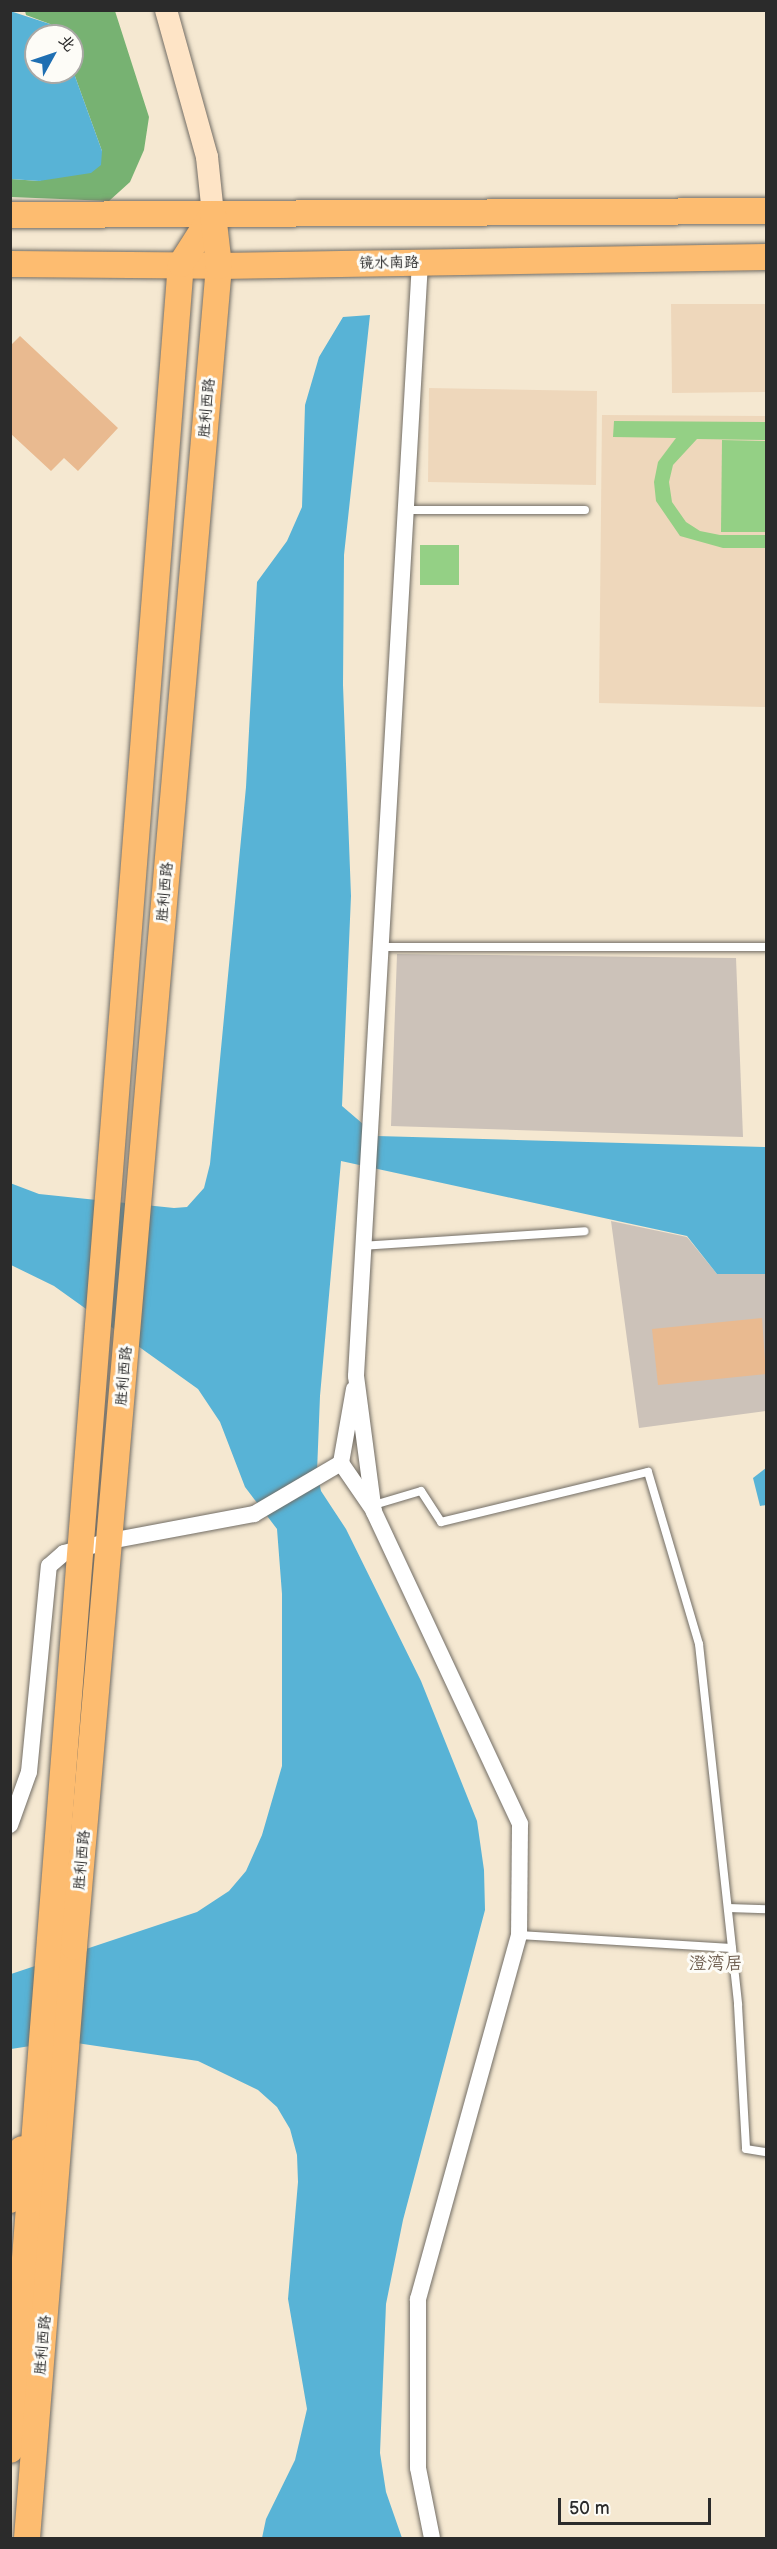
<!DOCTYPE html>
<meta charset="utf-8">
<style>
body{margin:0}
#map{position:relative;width:777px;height:2549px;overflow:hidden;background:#f5e8d1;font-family:"Balsamiq Sans","LXGW WenKai TC",sans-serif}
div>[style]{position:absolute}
.built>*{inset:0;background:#eed7bb}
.industrial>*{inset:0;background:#ccc2b9}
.green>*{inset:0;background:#94d085}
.forest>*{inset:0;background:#77b272}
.water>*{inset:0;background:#58b3d6}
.building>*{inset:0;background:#e9ba90}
.roads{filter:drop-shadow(0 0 2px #726d65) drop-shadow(0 0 2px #726d65)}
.lane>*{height:8px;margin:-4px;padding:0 4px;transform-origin:4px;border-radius:4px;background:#fff}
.street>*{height:16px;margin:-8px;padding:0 8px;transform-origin:8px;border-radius:8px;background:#fff}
.secondary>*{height:22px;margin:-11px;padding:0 11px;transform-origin:11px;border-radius:11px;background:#fee4c6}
.primary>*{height:26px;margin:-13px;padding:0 13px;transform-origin:13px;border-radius:13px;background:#fdbc70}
span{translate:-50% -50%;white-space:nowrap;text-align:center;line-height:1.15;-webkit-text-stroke:6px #fdfcf7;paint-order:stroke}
.street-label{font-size:15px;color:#2b2b2b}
.quarter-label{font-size:18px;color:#6e5d4e}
.frame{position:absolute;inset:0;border:12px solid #2b2b2b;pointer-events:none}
.north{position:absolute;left:24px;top:24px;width:60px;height:60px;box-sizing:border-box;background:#fdfcf7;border:2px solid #a9a8a5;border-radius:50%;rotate:50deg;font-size:16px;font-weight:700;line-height:24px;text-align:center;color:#2b2b2b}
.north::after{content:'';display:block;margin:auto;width:21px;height:27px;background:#1f6fb2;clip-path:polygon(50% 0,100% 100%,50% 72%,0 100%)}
.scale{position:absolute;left:558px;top:2498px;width:153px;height:27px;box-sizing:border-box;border:3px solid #2b2b2b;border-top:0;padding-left:8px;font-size:18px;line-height:21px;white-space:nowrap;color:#2b2b2b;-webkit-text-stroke:4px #fdfcf7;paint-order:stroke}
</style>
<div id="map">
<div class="built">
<div style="clip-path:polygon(671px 304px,766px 304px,766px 392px,672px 393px)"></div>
<div style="clip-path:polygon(429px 388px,597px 391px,596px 485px,428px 482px)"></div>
<div style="clip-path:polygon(602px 415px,766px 416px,766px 707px,599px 703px)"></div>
</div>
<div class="industrial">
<div style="clip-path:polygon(397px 954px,736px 958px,743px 1137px,391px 1126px)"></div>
<div style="clip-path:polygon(611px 1221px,687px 1237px,717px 1274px,766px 1274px,766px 1411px,639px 1428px)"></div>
</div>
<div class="green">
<div style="clip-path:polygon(614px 421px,766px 422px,766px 440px,697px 439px,673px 465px,669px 482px,672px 502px,686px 522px,700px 531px,720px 535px,766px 535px,766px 548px,723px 548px,680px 536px,656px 501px,654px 482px,658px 462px,676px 438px,613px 437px)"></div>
<div style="clip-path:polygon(722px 440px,766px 441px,766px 532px,721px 532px)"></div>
<div style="clip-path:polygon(420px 545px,459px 545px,459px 585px,420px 585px)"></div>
</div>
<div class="forest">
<div style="clip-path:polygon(25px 11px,115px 11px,149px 117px,144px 150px,130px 182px,109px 201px,11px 197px,11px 179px,39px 181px,102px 151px,72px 68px,72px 36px,60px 36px,50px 24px,26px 15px)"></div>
</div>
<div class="water">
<div style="clip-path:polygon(10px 11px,50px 24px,59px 34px,36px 36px,36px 72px,72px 72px,72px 68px,102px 151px,101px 165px,91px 173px,39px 181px,11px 179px)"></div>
<div style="clip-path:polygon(370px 315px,344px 555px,343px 685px,351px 896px,342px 1106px,377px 1136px,766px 1147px,766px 1274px,717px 1274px,687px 1236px,341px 1161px,320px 1396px,317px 1472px,321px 1491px,346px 1529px,421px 1681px,477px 1821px,484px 1870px,485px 1910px,403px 2220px,386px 2304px,380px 2453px,386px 2492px,402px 2538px,262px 2538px,266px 2519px,295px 2460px,307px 2409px,288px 2299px,298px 2182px,297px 2155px,290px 2129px,277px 2107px,258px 2090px,198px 2061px,63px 2041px,11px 2049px,11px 1974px,197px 1912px,229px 1891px,246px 1871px,262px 1835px,282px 1766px,282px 1594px,277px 1529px,245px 1487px,220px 1422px,198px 1389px,54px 1286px,11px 1265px,10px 1183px,39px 1194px,174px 1208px,187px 1207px,204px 1188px,210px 1164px,246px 787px,257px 582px,287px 541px,302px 507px,305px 405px,319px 357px,343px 317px)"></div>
<div style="clip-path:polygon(766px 1468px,766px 1505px,760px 1506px,753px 1478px)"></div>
</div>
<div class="building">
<div style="clip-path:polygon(20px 336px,118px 428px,78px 471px,64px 458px,51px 471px,10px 433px,10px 346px)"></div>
<div style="clip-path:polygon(762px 1318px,766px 1374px,658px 1385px,652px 1329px)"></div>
</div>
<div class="roads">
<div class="lane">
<div style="left:406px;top:510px;width:179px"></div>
<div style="left:382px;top:947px;width:384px"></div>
<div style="left:361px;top:1246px;width:224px;rotate:-3.8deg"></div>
<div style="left:374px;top:1505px;width:49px;rotate:-16.6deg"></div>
<div style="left:421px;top:1491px;width:37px;rotate:57deg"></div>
<div style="left:441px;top:1522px;width:213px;rotate:-13.6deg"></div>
<div style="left:648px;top:1472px;width:179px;rotate:73.5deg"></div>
<div style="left:699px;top:1644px;width:363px;rotate:83.8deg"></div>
<div style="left:738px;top:2005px;width:144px;rotate:86.8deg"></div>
<div style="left:746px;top:2149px;width:20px;rotate:9deg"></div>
<div style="left:728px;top:1908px;width:38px;rotate:2deg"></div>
<div style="left:519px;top:1935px;width:213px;rotate:3.5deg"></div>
</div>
<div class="street">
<div style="left:420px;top:262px;width:1116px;rotate:93.29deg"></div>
<div style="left:356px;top:1376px;width:137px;rotate:82.5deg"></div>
<div style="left:374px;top:1512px;width:344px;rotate:64.9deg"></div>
<div style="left:520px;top:1824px;width:111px;rotate:90.5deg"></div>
<div style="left:519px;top:1935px;width:378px;rotate:105.5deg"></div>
<div style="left:418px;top:2299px;width:169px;rotate:90deg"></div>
<div style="left:418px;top:2468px;width:71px;rotate:78.7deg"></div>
<div style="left:354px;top:1389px;width:75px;rotate:100deg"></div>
<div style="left:341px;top:1463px;width:58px;rotate:55.5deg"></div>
<div style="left:10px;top:1825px;width:56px;rotate:-70.3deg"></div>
<div style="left:29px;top:1772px;width:207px;rotate:-84.5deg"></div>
<div style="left:49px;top:1566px;width:20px;rotate:-41deg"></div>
<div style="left:64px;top:1553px;width:48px;rotate:-14.6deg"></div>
<div style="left:110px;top:1541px;width:147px;rotate:-10.6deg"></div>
<div style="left:254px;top:1514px;width:101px;rotate:-30.4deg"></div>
</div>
<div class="secondary">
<div style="left:166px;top:10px;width:153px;rotate:74.4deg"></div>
<div style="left:207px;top:157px;width:57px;rotate:84deg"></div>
</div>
<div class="primary">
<div style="left:10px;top:215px;width:756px;rotate:-0.3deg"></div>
<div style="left:10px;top:264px;width:209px;rotate:0.5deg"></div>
<div style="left:219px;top:266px;width:547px;rotate:-0.94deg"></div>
<div style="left:10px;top:2200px;width:52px;rotate:-76.8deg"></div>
<div style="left:10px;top:2450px;width:2193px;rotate:-85.53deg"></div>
<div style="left:181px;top:264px;width:59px;rotate:-57.4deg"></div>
<div style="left:27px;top:2538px;width:593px;rotate:-85.45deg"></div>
<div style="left:74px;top:1947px;width:1687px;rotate:-85.07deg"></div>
<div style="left:219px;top:266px;width:52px;rotate:-96.6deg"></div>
</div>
</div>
<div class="street-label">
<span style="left:389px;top:263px;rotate:-1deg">镜水南路</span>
<span style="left:207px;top:408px;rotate:-85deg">胜利西路</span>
<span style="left:165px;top:892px;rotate:-85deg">胜利西路</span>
<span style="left:124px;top:1376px;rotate:-85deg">胜利西路</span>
<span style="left:82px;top:1860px;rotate:-85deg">胜利西路</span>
<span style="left:43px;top:2345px;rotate:-85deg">胜利西路</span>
</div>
<div class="quarter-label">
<span style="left:716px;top:1964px">澄湾居</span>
</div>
<div class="frame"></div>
<div class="north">北</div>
<div class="scale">50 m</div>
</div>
